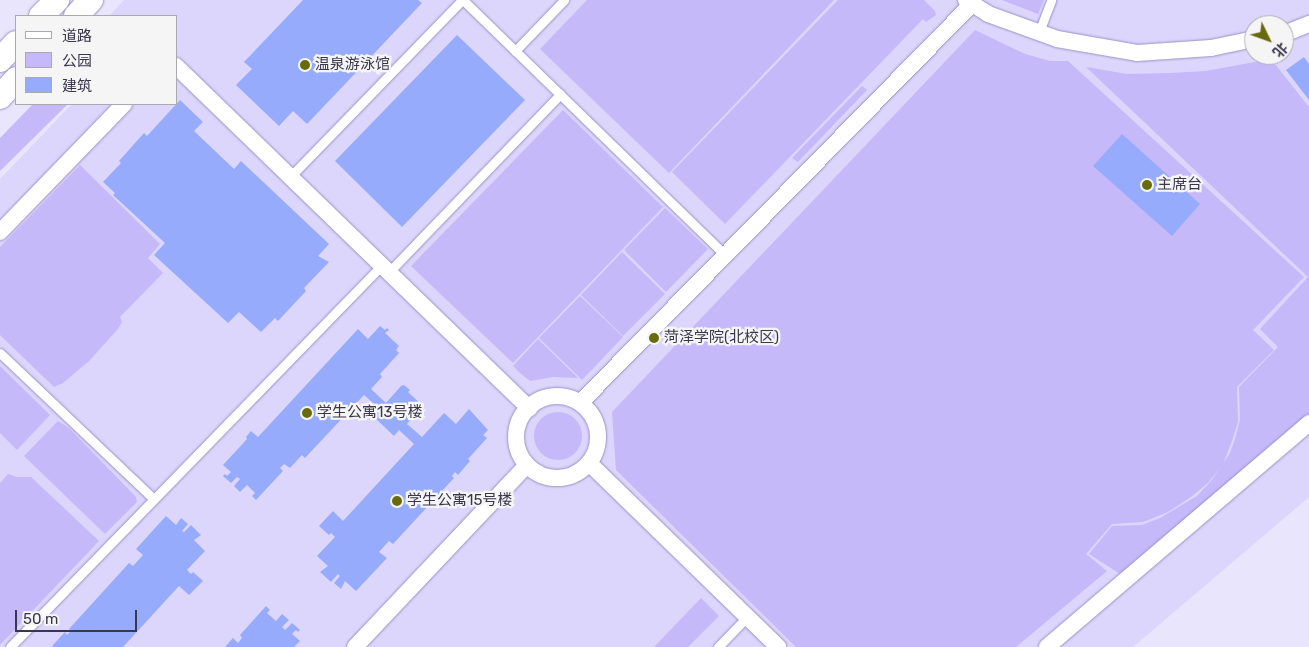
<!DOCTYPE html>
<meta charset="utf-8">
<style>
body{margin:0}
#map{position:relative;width:1309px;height:647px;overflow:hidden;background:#e8e5fc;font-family:Rubik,"Noto Sans SC",sans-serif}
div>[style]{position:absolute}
.built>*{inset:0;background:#dcd5fc}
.green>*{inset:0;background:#c5b9fa}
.round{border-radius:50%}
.building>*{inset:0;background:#97abfc}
.roads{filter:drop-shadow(0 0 1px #9a91c7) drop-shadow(0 0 1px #9a91c7)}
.service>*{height:9px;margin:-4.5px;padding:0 4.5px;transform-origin:4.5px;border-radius:4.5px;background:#fff}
.minor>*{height:16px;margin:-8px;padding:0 8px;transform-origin:8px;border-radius:8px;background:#fff}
.minor>.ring{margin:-8px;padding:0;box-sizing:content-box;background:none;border:16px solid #fff;border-radius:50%}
.secondary>*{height:24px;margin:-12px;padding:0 12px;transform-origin:12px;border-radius:12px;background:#fff}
.dots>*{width:14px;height:14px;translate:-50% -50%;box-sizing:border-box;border:2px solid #f5f5f5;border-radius:50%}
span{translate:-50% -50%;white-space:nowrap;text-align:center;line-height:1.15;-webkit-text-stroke:4.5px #f5f5f5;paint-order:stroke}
.poi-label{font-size:15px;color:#3a364c}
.left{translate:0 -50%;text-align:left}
.legend{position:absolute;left:15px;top:15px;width:162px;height:90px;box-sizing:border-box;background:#f5f5f5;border:1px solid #aaa9b1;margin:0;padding:6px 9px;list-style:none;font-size:15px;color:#3a364c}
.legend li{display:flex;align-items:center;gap:10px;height:25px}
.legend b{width:25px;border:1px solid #aaa9b1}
.north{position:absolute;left:1244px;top:15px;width:50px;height:50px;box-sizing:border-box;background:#f5f5f5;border:1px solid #aaa9b1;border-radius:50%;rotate:132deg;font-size:14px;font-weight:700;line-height:20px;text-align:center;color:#3a364c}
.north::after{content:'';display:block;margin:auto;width:18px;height:22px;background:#676b0d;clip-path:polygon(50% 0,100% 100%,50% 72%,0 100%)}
.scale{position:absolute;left:15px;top:610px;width:122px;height:22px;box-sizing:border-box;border:2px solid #3a364c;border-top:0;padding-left:6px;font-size:15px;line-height:18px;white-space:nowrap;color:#3a364c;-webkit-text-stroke:4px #f5f5f5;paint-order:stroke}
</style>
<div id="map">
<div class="built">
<div style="clip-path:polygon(evenodd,124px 0,1309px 0,1309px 497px,1133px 647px,0 647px,0 179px,72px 104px,176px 104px,176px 16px,109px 16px,124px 0,1254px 25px,1284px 25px,1284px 55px,1254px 55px,1254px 25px)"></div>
</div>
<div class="green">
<div style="clip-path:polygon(587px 0,834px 0,669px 173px,540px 49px)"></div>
<div style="clip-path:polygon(838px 0,924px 0,935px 11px,936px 15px,926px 22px,923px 19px,725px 224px,672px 172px)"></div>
<div style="clip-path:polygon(1002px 0,1044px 0,1038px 14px)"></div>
<div style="clip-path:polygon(975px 30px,1025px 54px,1050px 61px,1068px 61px,1304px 277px,1253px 330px,1274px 350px,1237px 387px,1238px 422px,1232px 441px,1223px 464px,1208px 483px,1191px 497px,1168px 512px,1143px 522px,1112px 524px,1086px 554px,1107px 571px,1016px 647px,796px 647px,616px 470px,612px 412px)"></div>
<div style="clip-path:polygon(1271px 59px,1309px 107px,1309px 416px,1120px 574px,1089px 554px,1112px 526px,1142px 525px,1160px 518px,1197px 496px,1211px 481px,1230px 453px,1235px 439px,1240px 420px,1239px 387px,1278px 347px,1260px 329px,1308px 277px,1086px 67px,1127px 74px,1170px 73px,1206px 71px)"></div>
<div style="clip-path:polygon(862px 86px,867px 90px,798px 162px,792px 158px)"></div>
<div style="clip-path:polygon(33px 104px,68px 104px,0 171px,0 138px)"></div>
<div style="clip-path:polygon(563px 110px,663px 207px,513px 363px,411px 266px)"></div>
<div style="clip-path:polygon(80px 165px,160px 244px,148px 258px,163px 273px,120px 317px,122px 322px,118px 329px,89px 361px,63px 383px,54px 387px,0 335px,0 247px)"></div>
<div style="clip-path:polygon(665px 208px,708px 249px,666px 292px,624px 250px)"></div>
<div style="clip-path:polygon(622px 252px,665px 294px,623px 336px,581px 295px)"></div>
<div style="clip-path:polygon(580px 296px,623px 337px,582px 380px,539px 338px)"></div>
<div style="clip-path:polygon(538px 339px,578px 378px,553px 377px,530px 381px,520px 373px,513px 366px)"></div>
<div style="clip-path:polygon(0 366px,50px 415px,17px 450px,0 433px)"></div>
<div class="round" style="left:534px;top:412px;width:48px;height:48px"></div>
<div style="clip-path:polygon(58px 421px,69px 428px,136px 497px,137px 502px,105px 534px,24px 456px)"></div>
<div style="clip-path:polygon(8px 474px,17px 477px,31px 477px,99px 541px,0 645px,0 483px)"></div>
<div style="clip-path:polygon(701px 598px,719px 616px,688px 647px,654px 647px)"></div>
</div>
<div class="building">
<div style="clip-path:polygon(303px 0,418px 0,422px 3px,307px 124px,293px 111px,279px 126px,236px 85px,252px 69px,244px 62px)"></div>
<div style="clip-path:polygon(457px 35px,525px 100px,402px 227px,335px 161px)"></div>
<div style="clip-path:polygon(1304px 57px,1309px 64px,1309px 100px,1286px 70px)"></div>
<div style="clip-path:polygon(180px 100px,203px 122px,194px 131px,234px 169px,241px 161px,329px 244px,318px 256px,329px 262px,304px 288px,306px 291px,278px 321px,275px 318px,261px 332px,239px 312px,228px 323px,154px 255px,165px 243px,113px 195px,115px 193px,103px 182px,121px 163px,119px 161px,144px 133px,147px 136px)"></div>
<div style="clip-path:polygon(1122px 134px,1200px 204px,1172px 236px,1093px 166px)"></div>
<div style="clip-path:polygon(380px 326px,385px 330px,387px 328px,389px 330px,385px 333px,399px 346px,396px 350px,399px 353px,380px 374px,382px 377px,371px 389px,386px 403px,401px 386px,404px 385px,410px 390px,408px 392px,423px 406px,407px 424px,422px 437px,444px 413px,456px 424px,469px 409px,488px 430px,483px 435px,487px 438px,468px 459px,470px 461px,458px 475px,455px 472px,452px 476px,454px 478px,393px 544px,389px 541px,379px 552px,387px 558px,356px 591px,345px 581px,341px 589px,334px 583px,340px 576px,338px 574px,331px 582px,320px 572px,328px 566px,317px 556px,335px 537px,331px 533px,329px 535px,319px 526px,333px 511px,343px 521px,414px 444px,399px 430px,394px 436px,373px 416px,380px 409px,364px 395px,305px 458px,302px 455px,290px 468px,284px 464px,280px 468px,283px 471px,256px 500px,252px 496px,255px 493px,247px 485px,240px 492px,234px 486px,240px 479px,237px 477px,231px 483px,223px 476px,225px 474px,227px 476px,231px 472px,223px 465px,247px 439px,246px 437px,251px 431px,258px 437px,358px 329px,368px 339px)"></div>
<div style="clip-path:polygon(166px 516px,176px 525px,181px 518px,188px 524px,182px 531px,184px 532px,191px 525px,201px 535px,194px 540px,205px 551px,187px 570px,191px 574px,193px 572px,203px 581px,189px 595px,179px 586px,123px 647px,54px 647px,52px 646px,65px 632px,67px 635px,71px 631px,69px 629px,129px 563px,133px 566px,143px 555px,136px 549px)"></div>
<div style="clip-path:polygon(266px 606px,270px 610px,267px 613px,276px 621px,282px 614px,289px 620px,282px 627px,285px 630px,292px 623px,300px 630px,298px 632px,296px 630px,292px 634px,300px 641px,294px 647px,225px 647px,233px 638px,238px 643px,242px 638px,240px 635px)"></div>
</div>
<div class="roads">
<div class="service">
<div style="left:463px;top:0;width:366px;rotate:44.2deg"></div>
<div style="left:1039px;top:32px;width:34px;rotate:-69deg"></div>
<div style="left:515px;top:51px;width:71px;rotate:-46.1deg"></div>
<div style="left:290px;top:177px;width:247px;rotate:-45.8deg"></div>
<div style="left:389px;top:272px;width:247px;rotate:-46.1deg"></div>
<div style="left:0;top:353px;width:212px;rotate:43.5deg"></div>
<div style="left:10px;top:647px;width:533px;rotate:-45.76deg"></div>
<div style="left:718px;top:647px;width:42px;rotate:-46deg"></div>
</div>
<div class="minor">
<div style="left:966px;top:0;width:26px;rotate:32deg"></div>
<div style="left:988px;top:14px;width:73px;rotate:19.9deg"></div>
<div style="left:1057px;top:39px;width:81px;rotate:9.9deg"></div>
<div style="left:1137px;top:53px;width:74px;rotate:-3.9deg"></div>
<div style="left:1211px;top:48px;width:44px;rotate:-11.8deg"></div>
<div style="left:1284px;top:34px;width:27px;rotate:-22deg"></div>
<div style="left:176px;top:66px;width:492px;rotate:44.1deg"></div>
<div style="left:0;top:232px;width:178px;rotate:-45.9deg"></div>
<div class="ring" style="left:516px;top:396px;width:66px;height:66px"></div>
<div style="left:581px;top:402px;width:558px;rotate:-45.51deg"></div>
<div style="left:589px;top:463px;width:264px;rotate:44.2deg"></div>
<div style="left:355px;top:647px;width:250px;rotate:-46.6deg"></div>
<div style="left:1047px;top:647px;width:345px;rotate:-40.5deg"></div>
</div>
<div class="secondary">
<div style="left:41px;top:16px;width:23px;rotate:-45deg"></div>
<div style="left:76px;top:16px;width:22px;rotate:-47deg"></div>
<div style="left:0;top:60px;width:23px;rotate:-47deg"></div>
<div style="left:0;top:97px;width:24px;rotate:-48deg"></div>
</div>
</div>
<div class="dots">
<div style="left:305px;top:65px;background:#676b0d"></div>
<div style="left:1147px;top:185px;background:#676b0d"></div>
<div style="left:654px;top:338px;background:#676b0d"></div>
<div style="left:307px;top:413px;background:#676b0d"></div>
<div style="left:397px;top:501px;background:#676b0d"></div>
</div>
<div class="poi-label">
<span class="left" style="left:315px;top:65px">温泉游泳馆</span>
<span class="left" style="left:1157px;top:185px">主席台</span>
<span class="left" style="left:664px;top:338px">菏泽学院(北校区)</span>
<span class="left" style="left:317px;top:413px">学生公寓13号楼</span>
<span class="left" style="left:407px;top:501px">学生公寓15号楼</span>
</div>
<ul class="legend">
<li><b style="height:6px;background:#fff"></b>道路</li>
<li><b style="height:14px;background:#c5b9fa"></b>公园</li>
<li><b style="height:14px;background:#97abfc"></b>建筑</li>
</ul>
<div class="north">北</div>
<div class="scale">50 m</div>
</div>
